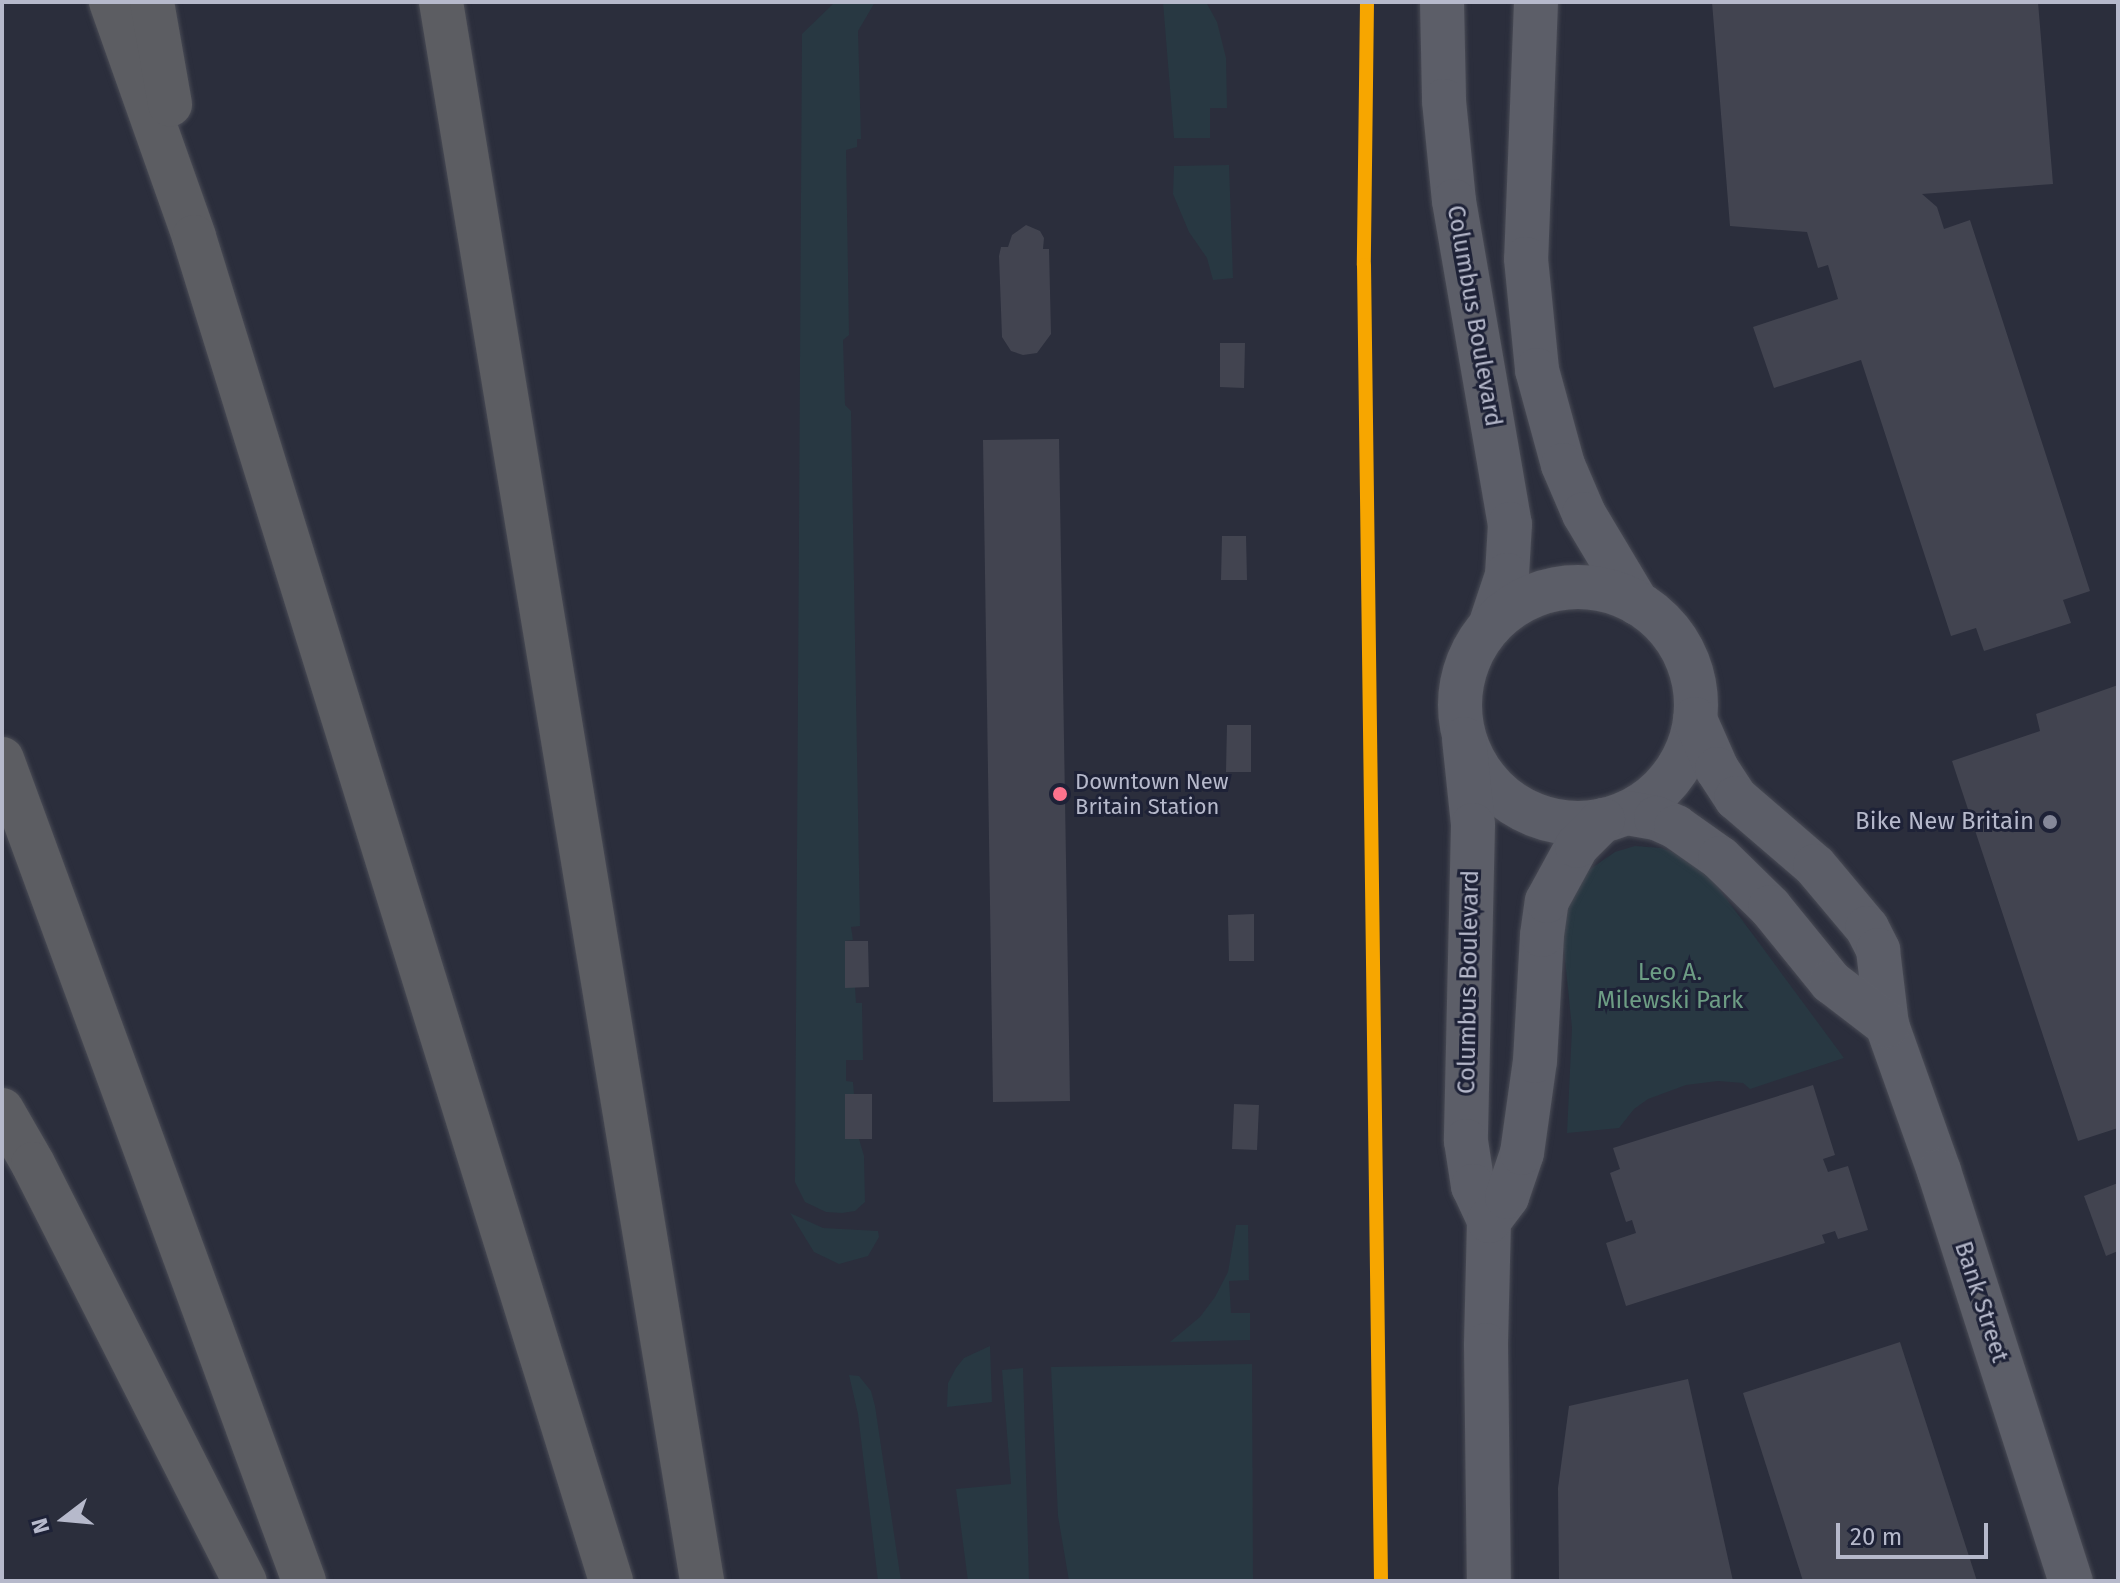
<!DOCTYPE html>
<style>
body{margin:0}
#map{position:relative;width:2120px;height:1583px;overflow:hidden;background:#2b2e3c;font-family:"Fira Sans",sans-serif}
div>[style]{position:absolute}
.green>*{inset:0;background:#283842}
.building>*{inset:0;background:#424450}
.roads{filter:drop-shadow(0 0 2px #494b55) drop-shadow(0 0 2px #494b55)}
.minor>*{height:44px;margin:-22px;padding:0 22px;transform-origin:22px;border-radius:22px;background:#5c5e68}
.minor>.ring{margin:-22px;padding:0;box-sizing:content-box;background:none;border:44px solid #5c5e68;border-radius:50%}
.highway>*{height:44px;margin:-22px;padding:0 22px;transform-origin:22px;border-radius:22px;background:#5c5d62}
.rail-1>*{height:14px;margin:-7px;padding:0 7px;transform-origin:7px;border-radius:7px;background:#f7a600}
.dots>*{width:22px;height:22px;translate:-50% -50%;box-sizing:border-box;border:4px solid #1e2237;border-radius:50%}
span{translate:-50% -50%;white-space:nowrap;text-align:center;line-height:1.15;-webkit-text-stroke:6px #1e2237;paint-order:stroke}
.bus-label{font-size:22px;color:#b6b9cb}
.left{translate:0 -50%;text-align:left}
.street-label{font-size:24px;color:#b6b9cb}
.poi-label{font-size:24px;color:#b6b9cb}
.right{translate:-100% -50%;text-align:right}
.park-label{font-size:24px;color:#6d9d84}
.frame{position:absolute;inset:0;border:4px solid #b6b9cb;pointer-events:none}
.north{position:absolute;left:24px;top:1479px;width:80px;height:80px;-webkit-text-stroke:6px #1e2237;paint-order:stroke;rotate:254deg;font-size:22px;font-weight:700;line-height:32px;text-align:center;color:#b6b9cb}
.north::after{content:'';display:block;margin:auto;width:28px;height:36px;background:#b6b9cb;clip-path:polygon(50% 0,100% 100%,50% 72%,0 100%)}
.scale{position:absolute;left:1836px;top:1523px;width:152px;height:36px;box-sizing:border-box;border:4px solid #b6b9cb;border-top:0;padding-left:10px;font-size:24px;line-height:28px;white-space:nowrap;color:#b6b9cb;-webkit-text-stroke:6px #1e2237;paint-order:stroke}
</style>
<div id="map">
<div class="green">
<div style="clip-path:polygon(835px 2px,875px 2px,858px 31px,861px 139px,857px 139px,857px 147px,846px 150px,849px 335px,843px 340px,845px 405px,851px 411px,860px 926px,851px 927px,853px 940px,845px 941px,845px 987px,855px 987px,856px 1003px,862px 1003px,863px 1060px,846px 1060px,846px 1081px,853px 1082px,854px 1094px,845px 1094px,845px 1138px,859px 1139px,864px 1156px,865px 1202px,855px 1211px,842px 1213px,826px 1212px,805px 1202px,795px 1182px,802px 34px)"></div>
<div style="clip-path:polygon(1163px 2px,1206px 2px,1217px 22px,1226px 58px,1227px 108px,1210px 108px,1210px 138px,1174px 138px)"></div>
<div style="clip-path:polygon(1229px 165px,1233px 278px,1213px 280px,1207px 258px,1189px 232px,1173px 194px,1174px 166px)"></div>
<div style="clip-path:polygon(1635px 846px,1661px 848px,1684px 856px,1714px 882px,1844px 1058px,1750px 1089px,1743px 1083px,1718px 1081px,1686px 1085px,1648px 1099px,1634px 1109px,1619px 1128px,1567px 1133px,1572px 1028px,1561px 920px,1583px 874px,1615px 852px)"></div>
<div style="clip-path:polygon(790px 1213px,823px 1228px,878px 1231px,879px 1237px,868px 1256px,839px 1264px,814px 1252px)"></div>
<div style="clip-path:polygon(1236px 1225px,1248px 1225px,1249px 1280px,1229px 1281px,1231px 1313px,1250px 1313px,1250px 1340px,1170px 1342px,1200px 1317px,1215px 1297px,1228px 1272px)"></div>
<div style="clip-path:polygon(990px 1346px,992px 1402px,947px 1407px,948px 1383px,956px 1368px,964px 1358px)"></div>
<div style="clip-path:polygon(1252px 1364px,1253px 1581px,1069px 1581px,1058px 1516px,1051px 1367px)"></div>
<div style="clip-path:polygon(1023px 1368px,1029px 1581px,968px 1581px,956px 1489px,1011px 1484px,1002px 1370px)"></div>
<div style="clip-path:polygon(849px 1375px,859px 1376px,871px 1391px,875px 1406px,901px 1581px,878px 1581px,858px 1414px)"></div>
</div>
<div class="building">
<div style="clip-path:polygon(1712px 2px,2038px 2px,2053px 184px,1922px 194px,1937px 207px,1944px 229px,1970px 220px,2090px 591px,2063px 600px,2071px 623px,1984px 651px,1976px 628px,1951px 636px,1861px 360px,1774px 388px,1753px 327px,1838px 299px,1828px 265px,1818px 268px,1807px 232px,1730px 226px)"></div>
<div style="clip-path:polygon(1026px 225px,1040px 231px,1044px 238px,1043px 249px,1049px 249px,1051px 334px,1037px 353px,1023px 355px,1011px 351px,1002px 337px,999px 256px,1001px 247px,1008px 247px,1012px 235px)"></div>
<div style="clip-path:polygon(1220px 343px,1245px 343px,1244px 388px,1220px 387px)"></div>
<div style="clip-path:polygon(1059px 439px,1070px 1101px,993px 1102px,983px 440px)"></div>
<div style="clip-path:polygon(1222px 536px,1246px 536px,1247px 580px,1221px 580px)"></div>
<div style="clip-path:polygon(2118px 685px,2118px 1128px,2078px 1141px,1952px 761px,2040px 731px,2036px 714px)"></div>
<div style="clip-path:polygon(1227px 725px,1251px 725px,1251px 772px,1226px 772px)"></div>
<div style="clip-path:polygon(1254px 914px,1254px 961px,1229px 961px,1228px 915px)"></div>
<div style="clip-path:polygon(845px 941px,868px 941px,869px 987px,845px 988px)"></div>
<div style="clip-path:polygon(1813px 1085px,1835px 1155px,1823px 1159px,1828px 1172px,1848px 1166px,1868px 1230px,1838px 1239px,1835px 1231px,1822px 1235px,1825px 1243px,1626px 1306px,1606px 1243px,1636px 1233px,1632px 1220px,1626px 1222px,1610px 1173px,1620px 1169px,1613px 1148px)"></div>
<div style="clip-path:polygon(845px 1094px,872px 1094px,872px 1139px,845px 1139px)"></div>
<div style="clip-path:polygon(1234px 1104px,1259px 1105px,1257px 1150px,1232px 1149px)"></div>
<div style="clip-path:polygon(2118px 1183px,2118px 1251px,2106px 1256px,2084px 1196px)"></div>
<div style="clip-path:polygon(1900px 1342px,1977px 1581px,1803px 1581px,1743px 1393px)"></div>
<div style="clip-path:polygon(1688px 1379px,1733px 1581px,1559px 1581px,1558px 1488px,1569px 1406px)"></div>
</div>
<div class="roads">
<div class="minor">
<div style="left:1442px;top:2px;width:99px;rotate:88.8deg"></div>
<div style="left:1444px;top:101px;width:100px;rotate:84.3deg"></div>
<div style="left:1454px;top:201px;width:328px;rotate:80.2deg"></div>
<div style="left:1510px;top:524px;width:51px;rotate:93.4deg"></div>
<div style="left:1507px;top:575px;width:54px;rotate:108.4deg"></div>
<div style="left:1536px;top:2px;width:257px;rotate:92.2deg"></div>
<div style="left:1526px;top:259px;width:112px;rotate:84.3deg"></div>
<div style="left:1537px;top:370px;width:98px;rotate:74.7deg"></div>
<div style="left:1563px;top:465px;width:53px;rotate:66.8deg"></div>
<div style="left:1584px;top:514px;width:104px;rotate:59.2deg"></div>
<div class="ring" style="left:1460px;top:587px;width:192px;height:192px"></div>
<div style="left:1695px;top:719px;width:55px;rotate:66.3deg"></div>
<div style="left:1717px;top:769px;width:35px;rotate:57deg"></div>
<div style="left:1736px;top:798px;width:104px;rotate:40.7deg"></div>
<div style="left:1815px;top:866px;width:81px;rotate:50deg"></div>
<div style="left:1867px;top:928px;width:25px;rotate:63deg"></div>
<div style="left:1878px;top:950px;width:76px;rotate:83.2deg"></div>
<div style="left:1887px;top:1025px;width:155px;rotate:70.4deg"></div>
<div style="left:1939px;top:1171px;width:431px;rotate:72.2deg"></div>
<div style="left:1464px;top:739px;width:86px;rotate:84deg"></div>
<div style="left:1473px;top:825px;width:316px;rotate:91.3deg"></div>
<div style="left:1466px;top:1141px;width:46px;rotate:81.2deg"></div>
<div style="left:1473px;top:1186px;width:38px;rotate:65deg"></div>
<div style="left:1489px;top:1221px;width:124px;rotate:91.4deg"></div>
<div style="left:1486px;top:1345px;width:236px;rotate:89.3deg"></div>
<div style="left:1627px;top:813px;width:29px;rotate:10deg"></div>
<div style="left:1656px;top:818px;width:22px;rotate:24deg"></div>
<div style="left:1676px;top:827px;width:54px;rotate:35.2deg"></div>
<div style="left:1720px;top:858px;width:70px;rotate:44.4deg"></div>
<div style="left:1770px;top:907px;width:97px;rotate:50.9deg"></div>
<div style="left:1831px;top:982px;width:71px;rotate:37.5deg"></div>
<div style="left:1489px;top:1221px;width:30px;rotate:-53deg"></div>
<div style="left:1507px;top:1197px;width:46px;rotate:-71.2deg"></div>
<div style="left:1522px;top:1153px;width:93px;rotate:-82deg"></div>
<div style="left:1535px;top:1061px;width:126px;rotate:-86.8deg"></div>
<div style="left:1542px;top:935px;width:34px;rotate:-82deg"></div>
<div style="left:1547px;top:901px;width:63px;rotate:-61.4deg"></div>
<div style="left:1577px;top:846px;width:37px;rotate:-45deg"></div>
</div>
<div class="highway">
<div style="left:111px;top:2px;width:249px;rotate:70.5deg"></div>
<div style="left:194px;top:237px;width:1407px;rotate:72.76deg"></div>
<div style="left:152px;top:2px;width:104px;rotate:80deg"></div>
<div style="left:441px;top:2px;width:1600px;rotate:80.61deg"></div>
<div style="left:2px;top:759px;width:876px;rotate:69.83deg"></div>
<div style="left:2px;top:1110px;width:62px;rotate:60.1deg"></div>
<div style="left:33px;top:1164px;width:468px;rotate:63.1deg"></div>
</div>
</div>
<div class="rail-1">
<div style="left:1367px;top:2px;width:263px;rotate:90.7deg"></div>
<div style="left:1364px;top:265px;width:1316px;rotate:89.26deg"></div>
</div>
<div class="dots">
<div style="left:1060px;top:794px;background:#fc738d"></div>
<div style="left:2050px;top:822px;background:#858899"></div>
</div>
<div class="bus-label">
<span class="left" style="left:1075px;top:794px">Downtown New<br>Britain Station</span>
</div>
<div class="street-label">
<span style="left:1474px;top:316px;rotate:80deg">Columbus Boulevard</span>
<span style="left:1469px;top:982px;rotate:-89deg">Columbus Boulevard</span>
<span style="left:1981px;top:1302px;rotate:72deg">Bank Street</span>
</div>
<div class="poi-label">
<span class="right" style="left:2034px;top:822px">Bike New Britain</span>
</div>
<div class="park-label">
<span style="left:1670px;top:987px">Leo A.<br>Milewski Park</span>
</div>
<div class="frame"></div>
<div class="north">N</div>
<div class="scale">20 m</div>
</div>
